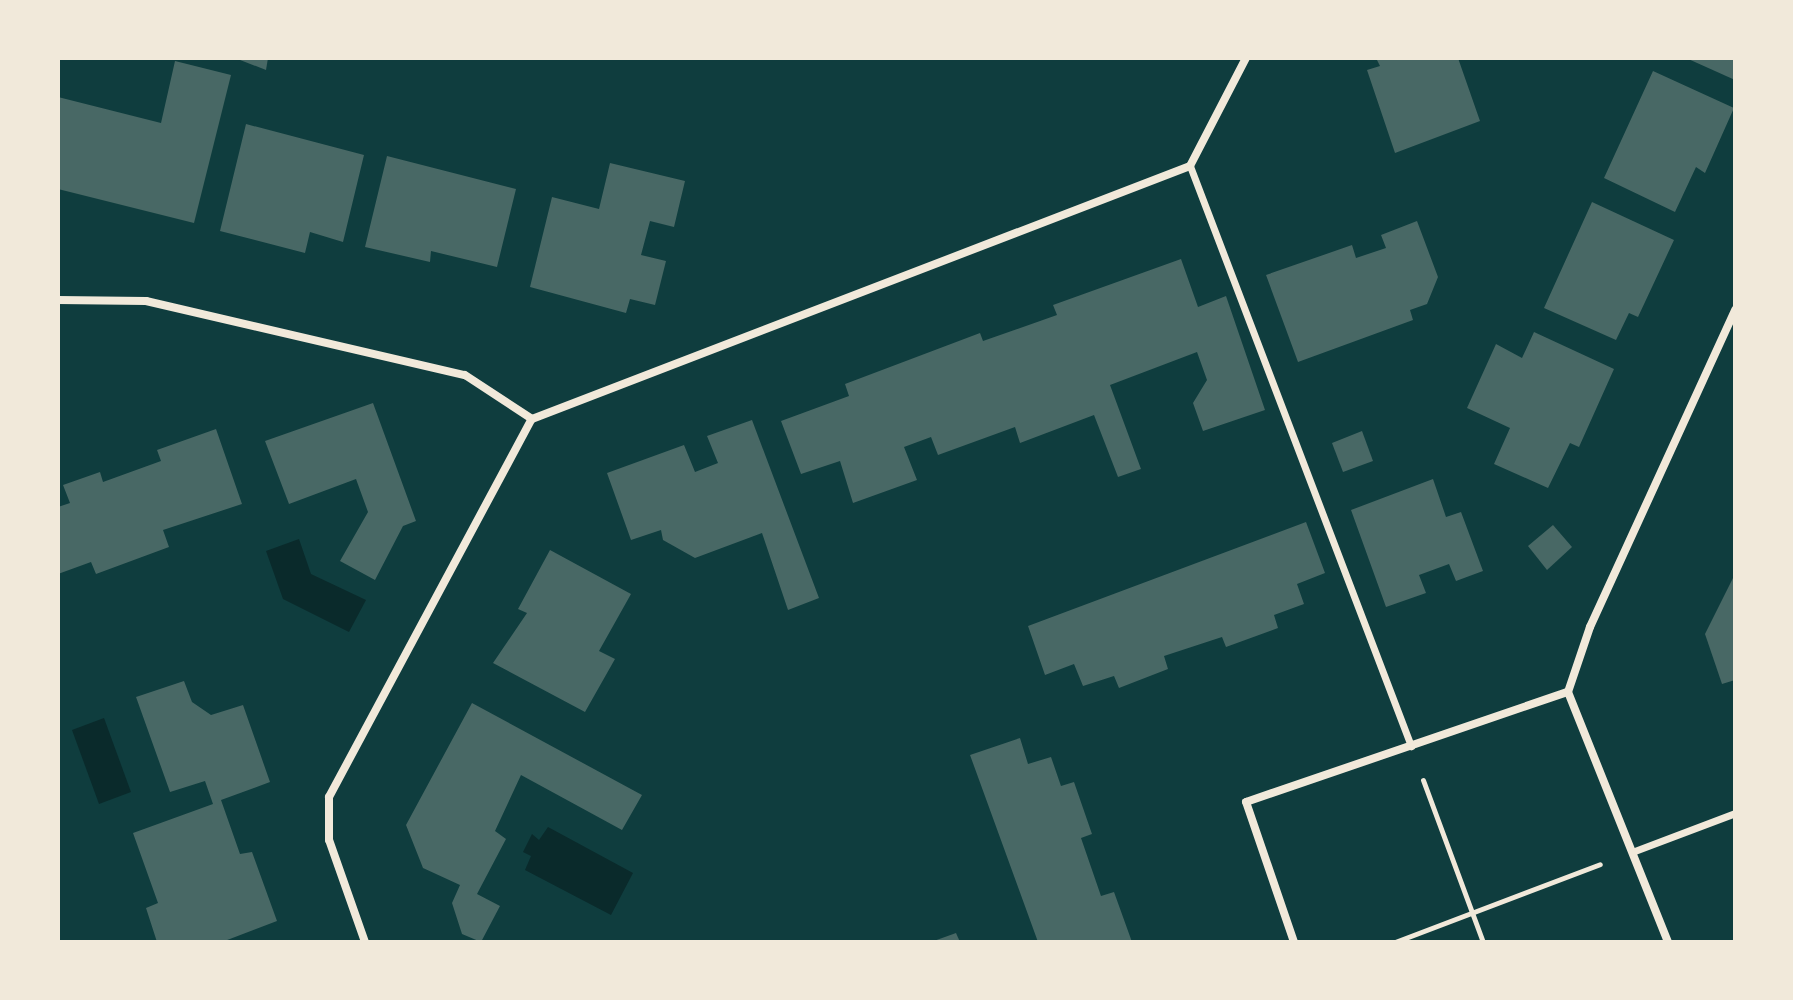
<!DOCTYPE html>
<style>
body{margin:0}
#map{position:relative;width:1793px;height:1000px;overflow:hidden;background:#0f3d3e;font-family:"DejaVu Sans",sans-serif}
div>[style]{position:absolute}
.water>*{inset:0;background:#0a2a2b}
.building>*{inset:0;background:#486865}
.path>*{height:5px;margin:-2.5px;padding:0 2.5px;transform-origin:2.5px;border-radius:2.5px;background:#f1e9da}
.pedestrian>*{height:7px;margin:-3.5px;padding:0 3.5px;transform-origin:3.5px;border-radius:3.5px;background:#f1e9da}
.minor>*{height:8px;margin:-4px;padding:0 4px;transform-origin:4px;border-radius:4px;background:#f1e9da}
span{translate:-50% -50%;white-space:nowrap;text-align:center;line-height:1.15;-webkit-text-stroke:7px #f1e9da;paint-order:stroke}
.frame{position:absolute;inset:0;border:60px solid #f1e9da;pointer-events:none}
</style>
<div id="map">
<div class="water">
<div style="clip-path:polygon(299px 539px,311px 574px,366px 600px,349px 632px,283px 599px,266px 551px)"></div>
<div style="clip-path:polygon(104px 718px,131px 792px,99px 804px,72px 730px)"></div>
<div style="clip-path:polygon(548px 827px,633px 873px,611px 915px,525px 870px,531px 856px,523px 852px,532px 834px,539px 840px)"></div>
</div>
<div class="building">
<div style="clip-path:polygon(235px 58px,268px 58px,266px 70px)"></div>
<div style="clip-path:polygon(1376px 58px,1458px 58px,1480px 121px,1395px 153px,1367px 70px,1380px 66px)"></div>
<div style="clip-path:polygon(1686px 58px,1735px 58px,1735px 80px)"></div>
<div style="clip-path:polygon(175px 61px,231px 75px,194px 223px,58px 189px,58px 97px,161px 123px)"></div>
<div style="clip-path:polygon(1653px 71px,1734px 108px,1705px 173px,1696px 167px,1675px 212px,1604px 178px)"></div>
<div style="clip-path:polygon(246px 124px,364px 155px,343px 242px,310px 232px,305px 253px,220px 231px)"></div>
<div style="clip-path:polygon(387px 156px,516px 189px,497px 267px,431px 251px,430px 262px,365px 247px)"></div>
<div style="clip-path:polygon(610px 163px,685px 181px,674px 227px,650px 221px,641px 255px,666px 261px,655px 305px,630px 299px,626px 313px,530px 287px,552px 197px,599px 209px)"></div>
<div style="clip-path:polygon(1592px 202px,1674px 240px,1638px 317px,1629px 313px,1616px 340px,1544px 308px)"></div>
<div style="clip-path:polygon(1417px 221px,1438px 277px,1427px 304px,1410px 310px,1413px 320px,1298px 362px,1266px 275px,1352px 245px,1356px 258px,1386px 248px,1381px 235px)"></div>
<div style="clip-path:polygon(1181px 259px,1198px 307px,1226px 296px,1265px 410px,1203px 431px,1193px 403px,1207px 380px,1197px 352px,1110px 385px,1141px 469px,1118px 477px,1094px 415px,1020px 443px,1015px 427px,938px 455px,931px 437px,904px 447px,917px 480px,853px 503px,840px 461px,801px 474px,781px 421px,849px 396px,845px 384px,980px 333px,983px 341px,1057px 315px,1053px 305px)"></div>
<div style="clip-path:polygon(1534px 332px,1614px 369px,1579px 447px,1570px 443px,1548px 488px,1494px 464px,1510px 428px,1467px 408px,1496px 344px,1522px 358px)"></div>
<div style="clip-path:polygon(373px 403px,416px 521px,403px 526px,375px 580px,340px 561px,368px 512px,356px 479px,289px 504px,265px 441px)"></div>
<div style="clip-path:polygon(752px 420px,819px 598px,788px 610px,762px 533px,695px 558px,663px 540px,661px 530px,631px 540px,607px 473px,684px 445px,695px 472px,718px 463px,707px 436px)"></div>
<div style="clip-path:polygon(216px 429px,242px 504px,163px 530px,169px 547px,96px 574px,91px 562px,58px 574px,58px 507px,70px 503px,63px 485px,100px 472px,103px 482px,161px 461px,157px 450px)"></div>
<div style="clip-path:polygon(1362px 431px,1373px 461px,1343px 472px,1332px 443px)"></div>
<div style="clip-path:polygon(1433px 479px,1446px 517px,1461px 512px,1483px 571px,1456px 581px,1449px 564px,1419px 575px,1426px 593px,1386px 607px,1351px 510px)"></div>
<div style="clip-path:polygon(1306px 522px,1325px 573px,1297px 584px,1304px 604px,1274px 615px,1278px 628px,1226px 647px,1222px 637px,1164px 656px,1168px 669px,1119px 688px,1114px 676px,1083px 686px,1074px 664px,1045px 675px,1028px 626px)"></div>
<div style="clip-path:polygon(1553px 525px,1572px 547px,1547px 570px,1528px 546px)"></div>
<div style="clip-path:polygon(550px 550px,631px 594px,599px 651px,615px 659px,585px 712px,493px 663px,527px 613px,518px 609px)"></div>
<div style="clip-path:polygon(1735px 574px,1735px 680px,1722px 684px,1705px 634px)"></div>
<div style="clip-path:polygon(184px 681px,192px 702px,211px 715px,243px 705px,270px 782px,221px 800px,240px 854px,252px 852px,277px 921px,222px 942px,157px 942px,146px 908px,158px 903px,133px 833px,213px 804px,205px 781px,170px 792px,136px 697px)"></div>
<div style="clip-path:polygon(472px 703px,642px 795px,622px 830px,521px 775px,495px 831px,506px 839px,477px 894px,500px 906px,481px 942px,462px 934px,452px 903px,460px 885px,423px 868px,406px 825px)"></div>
<div style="clip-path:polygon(1020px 738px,1028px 764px,1051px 757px,1061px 786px,1074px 782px,1092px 834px,1081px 838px,1101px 896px,1114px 892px,1132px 942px,1038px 942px,970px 755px)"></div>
<div style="clip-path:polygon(956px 933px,960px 942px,931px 942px)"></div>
</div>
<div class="path">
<div style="left:1423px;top:780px;width:173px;rotate:69.7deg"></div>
<div style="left:1395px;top:942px;width:219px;rotate:-20.8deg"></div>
</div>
<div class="pedestrian">
<div style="left:1190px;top:166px;width:621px;rotate:69.14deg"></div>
<div style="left:1632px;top:852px;width:110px;rotate:-20.7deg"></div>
</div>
<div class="minor">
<div style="left:58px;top:300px;width:88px;rotate:0.7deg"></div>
<div style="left:146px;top:301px;width:327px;rotate:13.1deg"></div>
<div style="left:465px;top:375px;width:80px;rotate:33.3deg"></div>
<div style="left:1568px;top:692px;width:69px;rotate:-71.3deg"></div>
<div style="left:1590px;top:627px;width:349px;rotate:-65.4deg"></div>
<div style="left:1568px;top:692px;width:269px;rotate:68.2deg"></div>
<div style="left:365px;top:942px;width:108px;rotate:-109.4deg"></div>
<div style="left:329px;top:840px;width:43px;rotate:-90deg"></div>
<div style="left:329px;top:797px;width:429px;rotate:-61.8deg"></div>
<div style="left:532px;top:419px;width:705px;rotate:-21.03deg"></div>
<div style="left:1190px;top:166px;width:122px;rotate:-62.6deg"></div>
<div style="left:1294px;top:942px;width:148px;rotate:-108.9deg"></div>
<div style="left:1246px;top:802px;width:340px;rotate:-18.9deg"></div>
</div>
<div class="frame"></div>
</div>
